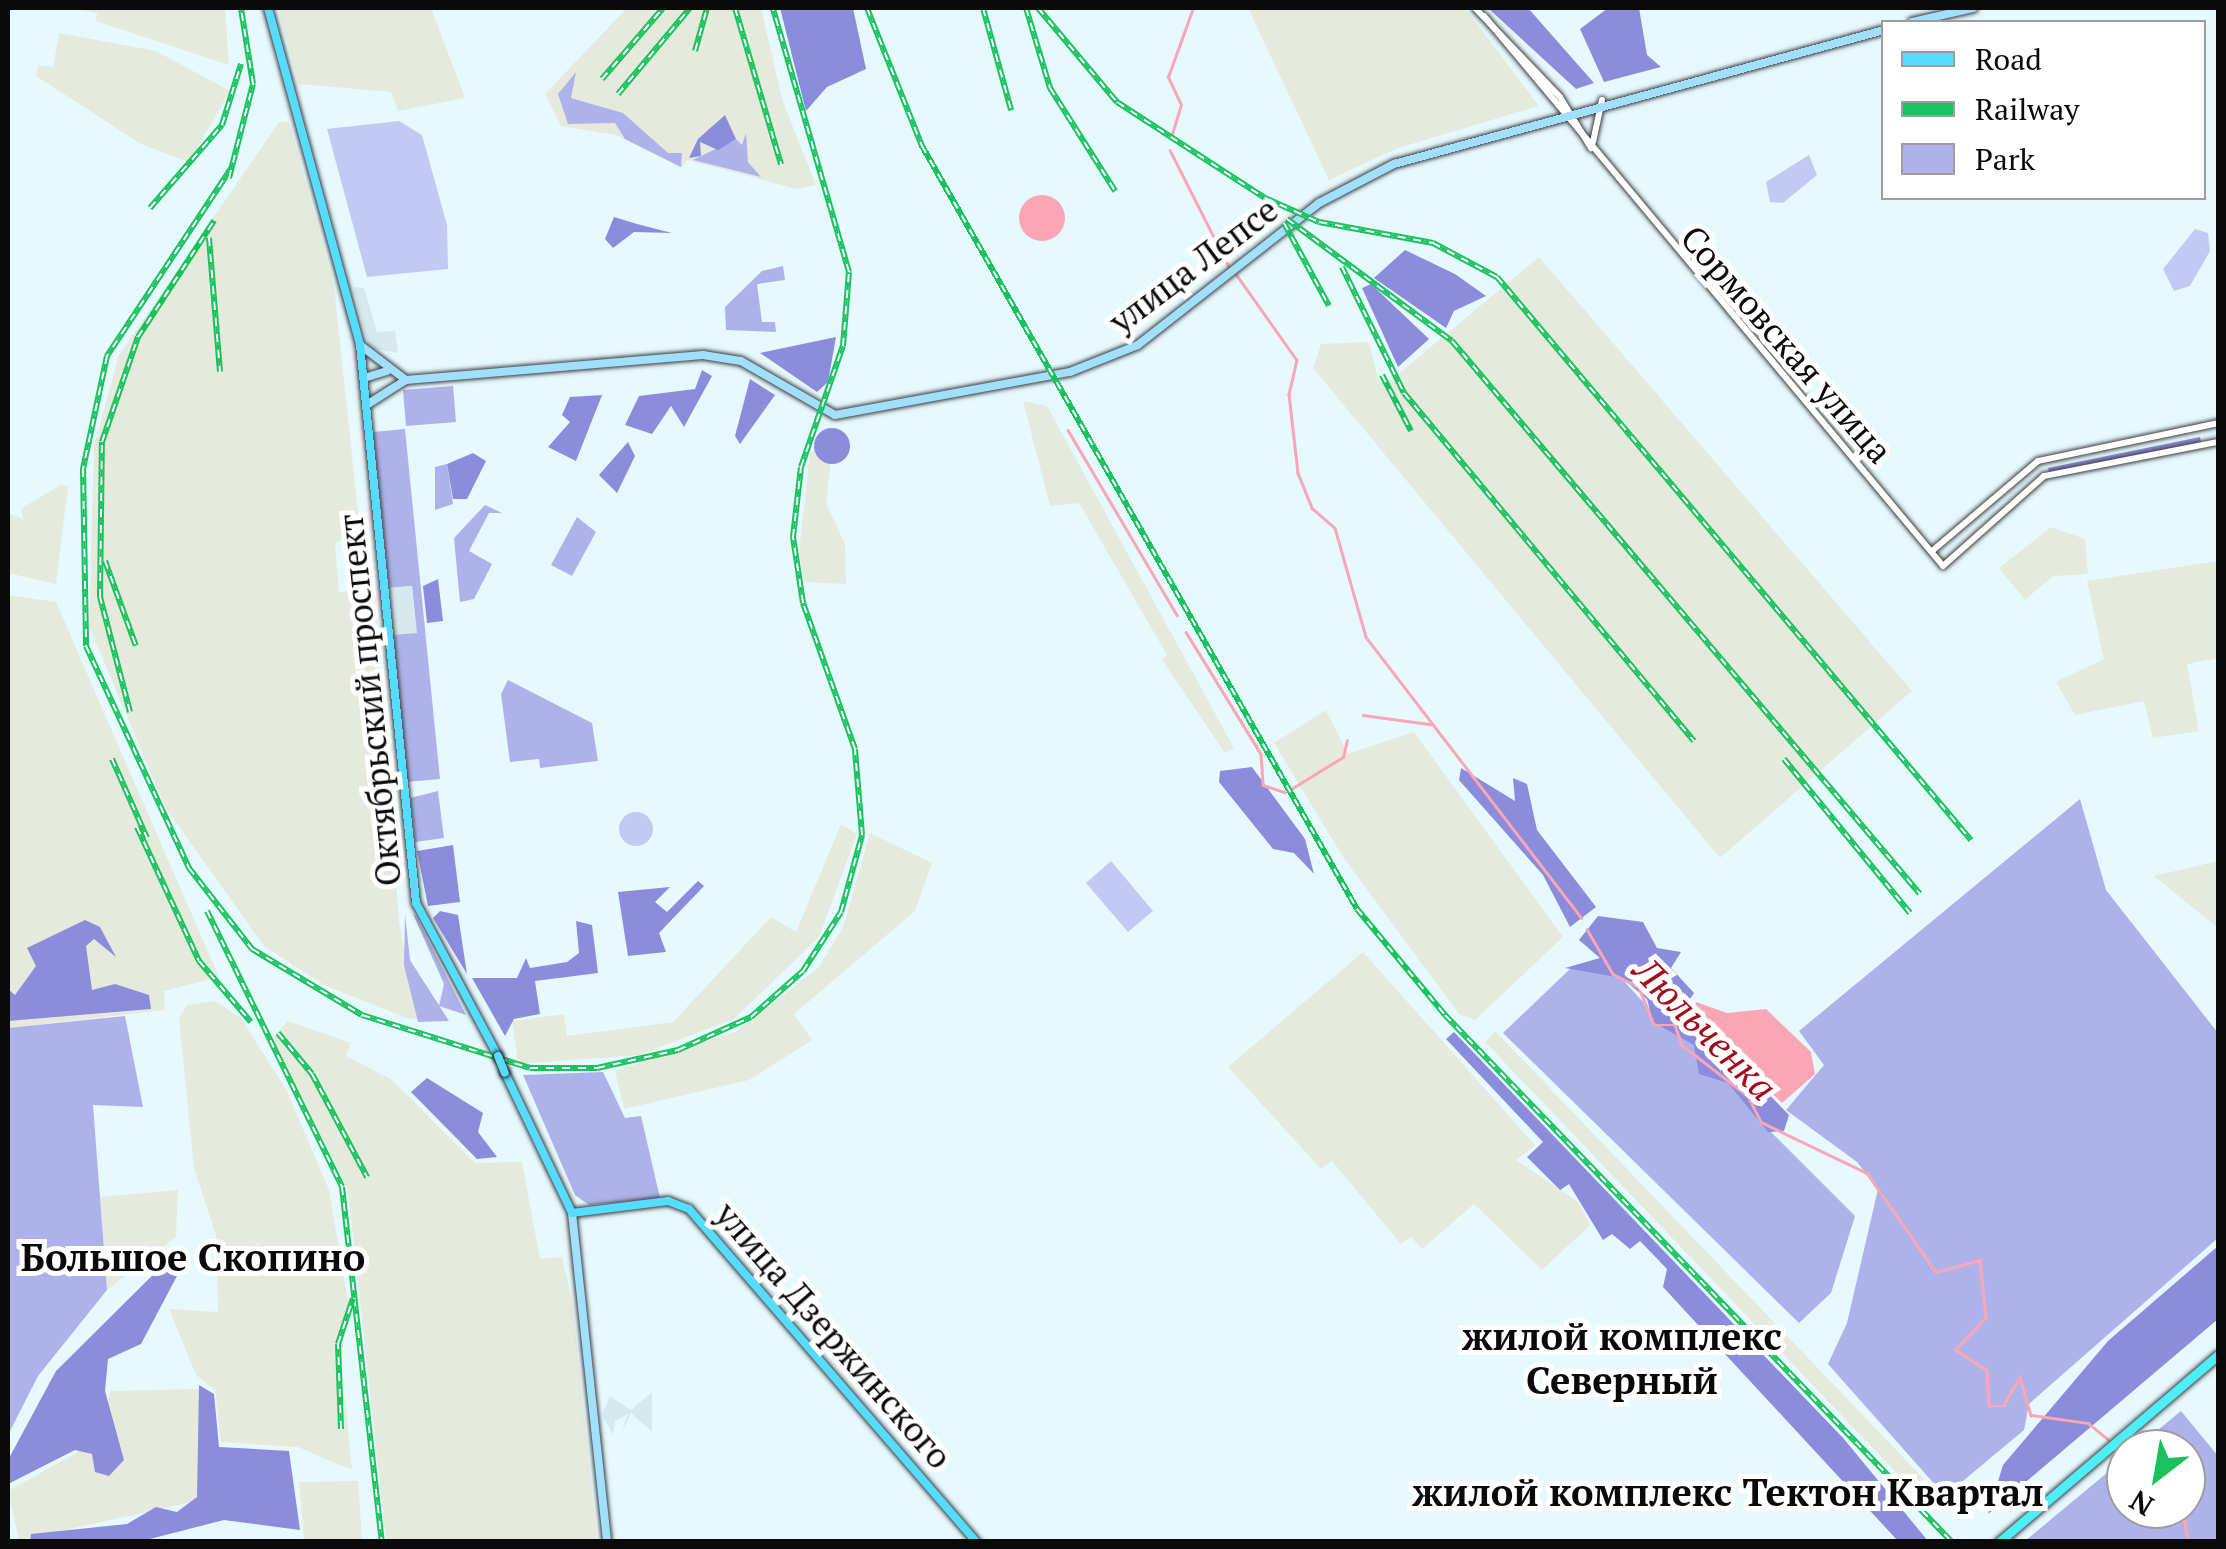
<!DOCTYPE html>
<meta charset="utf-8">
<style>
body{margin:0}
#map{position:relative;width:2226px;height:1549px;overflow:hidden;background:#e6f9ff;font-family:"PT Serif",serif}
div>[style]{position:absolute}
.industrial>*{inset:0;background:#e5eadc}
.green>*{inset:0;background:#aeb2eb}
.forest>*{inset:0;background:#8c8cdd}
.round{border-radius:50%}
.pitch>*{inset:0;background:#c0caf2}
.plaza>*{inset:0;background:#d6e9ee}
.water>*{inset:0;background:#fba6b5}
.stream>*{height:2.5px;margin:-1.25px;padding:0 1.25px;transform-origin:1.25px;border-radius:1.25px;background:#fba6b5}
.roads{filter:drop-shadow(0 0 2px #3d3d3d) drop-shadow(0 0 2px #3d3d3d)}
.tertiary>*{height:6px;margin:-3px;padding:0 3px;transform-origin:3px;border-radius:3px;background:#fff}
.secondary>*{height:8px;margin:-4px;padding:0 4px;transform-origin:4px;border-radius:4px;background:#a1dfff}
.primary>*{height:8px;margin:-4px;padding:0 4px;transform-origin:4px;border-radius:4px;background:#56dcff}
.trunk>*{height:9px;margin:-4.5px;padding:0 4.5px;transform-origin:4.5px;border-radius:4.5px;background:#4deef6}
.rail>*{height:6px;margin-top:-3px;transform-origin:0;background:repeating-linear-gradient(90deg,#fff 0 8px,#19c25e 0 16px);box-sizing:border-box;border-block:2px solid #19c25e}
.bridges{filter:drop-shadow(0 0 2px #1b1b1b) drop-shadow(0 0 2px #1b1b1b)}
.primary-bridge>*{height:8px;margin:-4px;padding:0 4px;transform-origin:4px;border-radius:4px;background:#56dcff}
span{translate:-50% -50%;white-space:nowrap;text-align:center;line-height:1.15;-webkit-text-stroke:10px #fff;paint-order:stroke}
.street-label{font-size:35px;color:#0a0a0a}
.water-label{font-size:38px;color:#a20c1c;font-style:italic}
.neighbourhood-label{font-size:38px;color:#0a0a0a;font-weight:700}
.frame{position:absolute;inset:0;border:10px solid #0a0a0a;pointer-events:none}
.legend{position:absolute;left:1881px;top:20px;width:325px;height:180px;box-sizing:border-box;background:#fff;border:2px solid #9d9d9d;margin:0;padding:12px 18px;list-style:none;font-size:30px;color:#0a0a0a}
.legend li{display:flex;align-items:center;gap:20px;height:50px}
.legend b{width:50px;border:2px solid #9d9d9d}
.north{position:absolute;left:2106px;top:1429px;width:100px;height:100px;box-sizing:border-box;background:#fff;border:2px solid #9d9d9d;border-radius:50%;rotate:211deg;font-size:28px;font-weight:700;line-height:40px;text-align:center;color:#0a0a0a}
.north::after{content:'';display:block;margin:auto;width:35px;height:45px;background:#19c25e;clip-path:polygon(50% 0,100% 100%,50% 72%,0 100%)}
</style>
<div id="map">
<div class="industrial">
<div style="clip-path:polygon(71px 8px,225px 8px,229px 65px,96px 21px,97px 13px)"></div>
<div style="clip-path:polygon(278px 8px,431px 8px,465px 98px,398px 111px,391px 92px,299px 84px)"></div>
<div style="clip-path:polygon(627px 8px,761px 8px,782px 99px,816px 185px,797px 189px,687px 160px,682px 168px,616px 135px,561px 126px,545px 94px)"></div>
<div style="clip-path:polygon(1248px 8px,1465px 8px,1539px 106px,1398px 148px,1329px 180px)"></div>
<div style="clip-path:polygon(59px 33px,156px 51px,230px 91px,189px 162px,141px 144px,36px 76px,38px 65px,53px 67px)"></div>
<div style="clip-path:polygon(279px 122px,289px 122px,334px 286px,360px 531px,335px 543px,339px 592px,372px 590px,379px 632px,399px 922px,417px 1018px,408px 1019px,324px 985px,264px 946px,165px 807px,89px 626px,94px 446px,119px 355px)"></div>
<div style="clip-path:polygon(1539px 257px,1912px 691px,1720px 858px,1313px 368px,1321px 344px,1369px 342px,1379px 383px,1391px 380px)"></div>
<div style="clip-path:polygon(1023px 401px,1047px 406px,1234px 748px,1225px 753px,1162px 660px,1167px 655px,1079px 503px,1050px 506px)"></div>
<div style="clip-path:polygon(832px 450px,826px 503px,845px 544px,846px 584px,804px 582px,799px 552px,810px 452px)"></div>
<div style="clip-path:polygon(60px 485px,68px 486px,56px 584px,8px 573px,8px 513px,24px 520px,21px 509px)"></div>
<div style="clip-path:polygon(2051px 527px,2085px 539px,2088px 574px,2053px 576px,2025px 600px,1999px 568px)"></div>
<div style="clip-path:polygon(2218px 561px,2218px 658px,2187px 664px,2199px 731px,2153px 738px,2144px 701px,2075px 715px,2056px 682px,2104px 659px,2087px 581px)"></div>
<div style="clip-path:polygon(8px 595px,56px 602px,219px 977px,164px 991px,165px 1010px,8px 1028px)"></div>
<div style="clip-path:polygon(1326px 710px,1348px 754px,1414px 732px,1563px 937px,1475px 1020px,1459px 1014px,1343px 857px,1274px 743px)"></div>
<div style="clip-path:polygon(841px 824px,857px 834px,819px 937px,734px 1019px,639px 1055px,518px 1064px,512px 1021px,564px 1014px,567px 1036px,673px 1022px,771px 917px,796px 932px)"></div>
<div style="clip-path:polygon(870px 833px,932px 863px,915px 911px,794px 1014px,812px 1040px,749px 1080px,624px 1109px,615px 1071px,737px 1031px,819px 967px,843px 927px)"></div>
<div style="clip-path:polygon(2218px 861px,2218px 928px,2154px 876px)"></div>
<div style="clip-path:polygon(1363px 952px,1535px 1145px,1516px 1160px,1578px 1202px,1590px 1225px,1542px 1270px,1474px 1204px,1422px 1249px,1411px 1237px,1401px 1244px,1332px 1161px,1321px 1169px,1228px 1067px)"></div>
<div style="clip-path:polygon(215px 1001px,241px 1018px,287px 1091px,329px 1190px,349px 1307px,341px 1357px,352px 1470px,298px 1447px,221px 1442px,215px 1390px,196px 1375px,169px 1309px,218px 1312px,216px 1235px,194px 1168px,179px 1018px,187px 1005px)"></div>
<div style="clip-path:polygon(288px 1021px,351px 1043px,346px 1056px,392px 1080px,475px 1163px,522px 1162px,540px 1259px,562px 1257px,572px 1301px,597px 1541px,386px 1541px,348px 1190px,272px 1038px)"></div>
<div style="clip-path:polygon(1495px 1031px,1924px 1479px,1912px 1489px,1485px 1042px)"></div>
<div style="clip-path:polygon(178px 1190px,176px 1237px,107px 1290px,100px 1197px)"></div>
<div style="clip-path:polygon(200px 1389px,197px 1501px,19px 1540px,8px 1491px,103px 1438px,110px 1391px)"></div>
<div style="clip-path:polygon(358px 1481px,362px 1541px,304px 1541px,299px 1482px)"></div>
</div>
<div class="green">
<div style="clip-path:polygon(576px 72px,571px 98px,623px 113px,668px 153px,682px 153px,681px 167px,625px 139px,615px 123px,568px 124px,558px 94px)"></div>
<div style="clip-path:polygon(746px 133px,748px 162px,761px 177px,693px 160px,736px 139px,742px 145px)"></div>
<div style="clip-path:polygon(783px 266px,785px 280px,757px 284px,762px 322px,775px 322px,776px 332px,726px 330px,725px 307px,762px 271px)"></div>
<div style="clip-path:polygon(453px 386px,456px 422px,406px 426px,403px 390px)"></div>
<div style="clip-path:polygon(405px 429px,440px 779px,407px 782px,392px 630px,416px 628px,412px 586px,389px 588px,373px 432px)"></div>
<div style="clip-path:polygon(447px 464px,453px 504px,435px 510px,435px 467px)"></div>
<div style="clip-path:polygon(485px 505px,502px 513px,489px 513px,469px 551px,492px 564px,474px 599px,460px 602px,454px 538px)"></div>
<div style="clip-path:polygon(577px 517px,596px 532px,572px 576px,551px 565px)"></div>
<div style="clip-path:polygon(508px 680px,592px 723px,598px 761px,540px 768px,539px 759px,510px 762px,501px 694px)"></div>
<div style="clip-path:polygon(438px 791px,444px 838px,415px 842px,410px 798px)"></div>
<div style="clip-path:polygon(2080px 799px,2106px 890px,2218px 1033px,2218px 1238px,2029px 1404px,2024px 1430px,1945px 1496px,1828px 1364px,1847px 1323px,1878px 1189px,1857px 1162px,1786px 1110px,1824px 1065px,1799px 1031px)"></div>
<div style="clip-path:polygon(405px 914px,410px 960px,449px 1021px,418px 1022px,404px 965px)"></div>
<div style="clip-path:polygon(413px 914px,416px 916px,466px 1015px,439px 1006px,444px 984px)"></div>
<div style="clip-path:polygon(1572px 967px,1620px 977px,1659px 1019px,1678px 1008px,1766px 1127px,1855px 1216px,1831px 1293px,1799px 1323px,1503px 1033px)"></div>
<div style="clip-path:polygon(125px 1016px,143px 1107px,93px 1105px,107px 1290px,38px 1376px,8px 1435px,8px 1028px)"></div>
<div style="clip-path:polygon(603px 1072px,625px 1118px,641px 1116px,660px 1198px,589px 1205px,575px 1195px,523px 1075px)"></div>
<div style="clip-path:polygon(2181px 1411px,2218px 1456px,2218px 1541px,2025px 1541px,2126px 1457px,2126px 1509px,2186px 1509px,2186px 1449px,2135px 1449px)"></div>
</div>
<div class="forest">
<div style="clip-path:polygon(780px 8px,853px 8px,866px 69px,827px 87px,806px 111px)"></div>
<div style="clip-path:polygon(1488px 8px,1528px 8px,1594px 83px,1576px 89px)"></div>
<div style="clip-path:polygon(1608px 8px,1639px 8px,1647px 55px,1661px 67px,1604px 82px,1580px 29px)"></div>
<div style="clip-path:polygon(725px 115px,736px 139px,718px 150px,700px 142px,701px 156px,689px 158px,698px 139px)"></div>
<div style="clip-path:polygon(614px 217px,637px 224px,672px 233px,634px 232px,613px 248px,605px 239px)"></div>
<div style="clip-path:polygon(1405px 250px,1455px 274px,1486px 296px,1454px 311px,1446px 328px,1374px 278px)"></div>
<div style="clip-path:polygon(1371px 284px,1429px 339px,1398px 367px,1362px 288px)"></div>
<div style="clip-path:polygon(836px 337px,828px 382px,817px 392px,760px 353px)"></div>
<div style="clip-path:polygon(702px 370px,712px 376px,684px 427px,671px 406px,652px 434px,625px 425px,639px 396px,695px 389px)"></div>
<div style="clip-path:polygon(750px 379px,775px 395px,740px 444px,735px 436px)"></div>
<div style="clip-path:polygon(602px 395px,576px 461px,548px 447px,570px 422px,562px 415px,570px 397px)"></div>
<div class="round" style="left:814px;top:428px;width:36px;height:36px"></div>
<div style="clip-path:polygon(2200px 437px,2201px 442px,2049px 472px,2048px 468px)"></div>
<div style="clip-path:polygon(628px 442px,635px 456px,617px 493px,599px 475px)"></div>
<div style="clip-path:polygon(473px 453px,486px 461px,467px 499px,453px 499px,447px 464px)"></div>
<div style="clip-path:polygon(438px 579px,443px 621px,427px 623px,423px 586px)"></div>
<div style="clip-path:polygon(1252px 767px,1305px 839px,1314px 874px,1294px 853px,1273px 849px,1219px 782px,1220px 771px)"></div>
<div style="clip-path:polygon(1461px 768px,1515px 801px,1513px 778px,1527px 784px,1537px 830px,1596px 907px,1570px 927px,1543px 875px,1459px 780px)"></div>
<div style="clip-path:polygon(453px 845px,460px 902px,428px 906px,417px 851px)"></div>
<div style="clip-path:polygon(698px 881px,704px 886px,659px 933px,666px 952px,628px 956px,618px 892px,670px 887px,655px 902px,667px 912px)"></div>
<div style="clip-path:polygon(440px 911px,458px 915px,467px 974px,433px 918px)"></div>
<div style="clip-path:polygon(1598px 916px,1643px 922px,1657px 948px,1681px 952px,1671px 968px,1694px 993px,1684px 1008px,1789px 1115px,1784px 1131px,1768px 1132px,1728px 1083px,1699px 1074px,1694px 1045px,1653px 1022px,1647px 999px,1622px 978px,1565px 968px,1600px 958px,1579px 940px)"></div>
<div style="clip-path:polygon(85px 920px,100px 927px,116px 957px,94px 939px,86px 946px,92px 990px,115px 984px,149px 995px,151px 1009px,8px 1021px,8px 989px,15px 995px,36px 966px,27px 948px)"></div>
<div style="clip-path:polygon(576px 921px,592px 925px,598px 973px,535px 981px,540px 1014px,514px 1019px,505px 1036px,472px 978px,517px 978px,526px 958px,530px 968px,567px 962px,579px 953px)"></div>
<div style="clip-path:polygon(1454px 1032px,1844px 1439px,1928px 1541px,1898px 1541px,1663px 1287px,1667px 1269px,1640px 1241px,1630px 1249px,1612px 1234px,1603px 1240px,1569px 1184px,1560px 1190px,1527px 1157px,1543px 1142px,1446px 1039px)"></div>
<div style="clip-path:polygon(427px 1078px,483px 1113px,478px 1132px,497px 1157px,477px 1159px,411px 1092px)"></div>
<div style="clip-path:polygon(2218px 1246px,2218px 1319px,1988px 1514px,2003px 1465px,2108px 1341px)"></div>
<div style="clip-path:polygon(181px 1247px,177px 1276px,141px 1344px,108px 1359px,105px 1391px,124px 1460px,109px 1476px,95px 1472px,92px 1454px,75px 1450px,8px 1484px,8px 1460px,56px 1371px)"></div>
<div style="clip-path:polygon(199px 1385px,214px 1394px,219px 1447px,289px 1451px,300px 1530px,224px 1520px,142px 1541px,30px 1541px,31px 1534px,127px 1524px,156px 1507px,177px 1512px,197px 1497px)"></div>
</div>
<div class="pitch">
<div style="clip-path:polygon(399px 121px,422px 135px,447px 225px,448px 269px,367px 277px,327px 129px)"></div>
<div style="clip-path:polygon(1809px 155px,1817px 175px,1783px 203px,1770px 202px,1766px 182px)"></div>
<div style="clip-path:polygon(2195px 229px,2208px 233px,2210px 251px,2190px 286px,2174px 291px,2163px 269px)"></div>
<div class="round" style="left:619px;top:812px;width:34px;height:34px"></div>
<div style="clip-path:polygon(1111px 861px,1153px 911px,1128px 932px,1086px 883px)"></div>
</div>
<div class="plaza">
<div style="clip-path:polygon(353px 287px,364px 288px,377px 332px,395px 331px,398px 353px,369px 348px)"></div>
<div style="clip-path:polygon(412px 586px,417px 633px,393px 635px,389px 588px)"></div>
<div style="clip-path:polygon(652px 1392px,652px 1432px,631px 1413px,620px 1435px,628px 1414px,615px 1421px,613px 1435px,602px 1414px,610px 1396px,631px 1410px)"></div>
</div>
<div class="water">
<div class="round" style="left:1019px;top:195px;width:46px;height:46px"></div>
<div style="clip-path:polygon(1696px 1002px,1727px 1013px,1766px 1009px,1811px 1052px,1815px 1074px,1782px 1103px,1692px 1015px)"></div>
</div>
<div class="stream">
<div style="left:1172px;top:134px;width:30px;rotate:-73deg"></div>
<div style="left:1181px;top:105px;width:31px;rotate:-115deg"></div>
<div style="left:1168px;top:77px;width:73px;rotate:-70.1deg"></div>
<div style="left:1170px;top:150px;width:133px;rotate:63.2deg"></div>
<div style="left:1236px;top:274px;width:105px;rotate:54.7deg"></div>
<div style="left:1297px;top:360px;width:35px;rotate:103deg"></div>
<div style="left:1289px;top:394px;width:80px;rotate:83.5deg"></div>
<div style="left:1298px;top:473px;width:38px;rotate:68deg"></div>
<div style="left:1312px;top:508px;width:30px;rotate:41deg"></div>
<div style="left:1335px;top:528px;width:113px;rotate:74.1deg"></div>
<div style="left:1366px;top:637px;width:354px;rotate:52.5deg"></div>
<div style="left:1068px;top:430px;width:215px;rotate:59.5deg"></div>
<div style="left:1186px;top:632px;width:143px;rotate:58.4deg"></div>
<div style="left:1261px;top:754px;width:31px;rotate:86deg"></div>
<div style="left:1263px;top:785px;width:23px;rotate:18deg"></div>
<div style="left:1363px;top:715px;width:68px;rotate:7.7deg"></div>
<div style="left:1291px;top:789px;width:61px;rotate:-31.6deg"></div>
<div style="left:1343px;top:757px;width:17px;rotate:-77deg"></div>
<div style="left:1587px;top:929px;width:52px;rotate:60deg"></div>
<div style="left:1613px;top:974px;width:29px;rotate:27deg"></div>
<div style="left:1639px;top:987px;width:41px;rotate:68.5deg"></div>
<div style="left:1654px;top:1025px;width:21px"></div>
<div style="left:1675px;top:1025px;width:21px;rotate:71deg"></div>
<div style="left:1682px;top:1045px;width:83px;rotate:37.7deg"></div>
<div style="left:1748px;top:1096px;width:29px;rotate:63deg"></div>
<div style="left:1761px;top:1122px;width:118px;rotate:25.7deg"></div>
<div style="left:1867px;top:1173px;width:121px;rotate:55.1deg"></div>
<div style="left:1936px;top:1272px;width:46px;rotate:-15.3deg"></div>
<div style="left:1980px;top:1260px;width:58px;rotate:84.1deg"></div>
<div style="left:1986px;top:1318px;width:44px;rotate:133.2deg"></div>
<div style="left:1956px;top:1350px;width:37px;rotate:33deg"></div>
<div style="left:1987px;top:1370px;width:36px;rotate:87deg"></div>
<div style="left:1989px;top:1406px;width:14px"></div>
<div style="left:2003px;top:1406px;width:34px;rotate:-60deg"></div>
<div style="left:2020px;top:1377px;width:40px;rotate:74deg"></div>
<div style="left:2031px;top:1415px;width:58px;rotate:8deg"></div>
<div style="left:2088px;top:1423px;width:26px;rotate:39deg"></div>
<div style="left:2122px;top:1452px;width:7px;rotate:56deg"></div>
<div style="left:2159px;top:1509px;width:29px;rotate:25deg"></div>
<div style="left:2185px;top:1521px;width:21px;rotate:82deg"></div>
</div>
<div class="roads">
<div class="tertiary">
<div style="left:1475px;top:8px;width:123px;rotate:46.3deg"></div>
<div style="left:1560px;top:97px;width:60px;rotate:58.7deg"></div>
<div style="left:1484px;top:16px;width:716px;rotate:50.15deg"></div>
<div style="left:1943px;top:566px;width:135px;rotate:-41.7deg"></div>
<div style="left:2044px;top:476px;width:177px;rotate:-11.1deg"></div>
<div style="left:1593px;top:142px;width:43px;rotate:-77.9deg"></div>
<div style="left:1932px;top:551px;width:139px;rotate:-40.3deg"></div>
<div style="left:2038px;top:461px;width:184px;rotate:-11.9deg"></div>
</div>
<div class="secondary">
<div style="left:1912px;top:22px;width:63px;rotate:-12.9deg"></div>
<div style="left:360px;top:345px;width:58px;rotate:37.3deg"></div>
<div style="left:364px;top:378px;width:24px;rotate:-17deg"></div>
<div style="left:368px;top:404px;width:45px;rotate:-32.3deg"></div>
<div style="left:406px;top:380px;width:298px;rotate:-4.8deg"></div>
<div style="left:703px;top:355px;width:38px;rotate:9deg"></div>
<div style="left:741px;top:361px;width:108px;rotate:29.9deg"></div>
<div style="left:835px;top:415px;width:239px;rotate:-10.4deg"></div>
<div style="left:1070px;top:372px;width:73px;rotate:-21.7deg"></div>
<div style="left:1138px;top:345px;width:230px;rotate:-38.1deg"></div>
<div style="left:1319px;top:203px;width:85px;rotate:-27.5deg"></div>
<div style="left:1394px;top:164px;width:508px;rotate:-15.29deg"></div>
<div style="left:572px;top:1213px;width:331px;rotate:83.9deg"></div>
</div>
<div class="primary">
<div style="left:268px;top:8px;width:349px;rotate:74.7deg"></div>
<div style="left:360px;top:345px;width:561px;rotate:84.27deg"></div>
<div style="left:416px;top:903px;width:174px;rotate:61.8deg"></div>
<div style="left:505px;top:1073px;width:155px;rotate:64.4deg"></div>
<div style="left:572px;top:1213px;width:97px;rotate:-7.1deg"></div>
<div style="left:668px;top:1201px;width:22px;rotate:21deg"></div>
<div style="left:689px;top:1209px;width:440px;rotate:49.2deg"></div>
</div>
<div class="trunk">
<div style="left:1999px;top:1542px;width:288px;rotate:-40.5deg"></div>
</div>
</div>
<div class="rail">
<div style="left:735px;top:8px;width:163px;rotate:73.6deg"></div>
<div style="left:867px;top:8px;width:149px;rotate:68.3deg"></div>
<div style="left:922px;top:146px;width:878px;rotate:60.31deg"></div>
<div style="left:1357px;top:909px;width:138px;rotate:50.3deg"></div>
<div style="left:1445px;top:1015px;width:731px;rotate:46.11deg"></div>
<div style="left:983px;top:8px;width:106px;rotate:74.6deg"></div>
<div style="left:1026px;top:8px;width:84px;rotate:73.3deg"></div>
<div style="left:1050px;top:88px;width:122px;rotate:57.7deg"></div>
<div style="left:1038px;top:8px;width:123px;rotate:50deg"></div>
<div style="left:1117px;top:102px;width:176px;rotate:33deg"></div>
<div style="left:1265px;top:198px;width:59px;rotate:24deg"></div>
<div style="left:1319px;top:222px;width:116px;rotate:10.4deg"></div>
<div style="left:1433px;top:243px;width:72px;rotate:28deg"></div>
<div style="left:1497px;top:277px;width:736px;rotate:49.91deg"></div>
<div style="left:695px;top:51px;width:45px;rotate:-74.4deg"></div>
<div style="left:602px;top:79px;width:94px;rotate:-49.3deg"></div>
<div style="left:618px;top:94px;width:112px;rotate:-50.1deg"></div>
<div style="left:232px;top:167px;width:227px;rotate:123.5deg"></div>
<div style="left:107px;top:356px;width:116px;rotate:102deg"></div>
<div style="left:83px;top:469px;width:177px;rotate:89deg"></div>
<div style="left:86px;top:646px;width:245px;rotate:65.1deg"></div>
<div style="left:189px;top:868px;width:103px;rotate:52.1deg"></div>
<div style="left:252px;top:949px;width:128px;rotate:31deg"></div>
<div style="left:362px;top:1015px;width:176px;rotate:17.5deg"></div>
<div style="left:530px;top:1068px;width:67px"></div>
<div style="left:597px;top:1068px;width:83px;rotate:-12.5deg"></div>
<div style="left:678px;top:1050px;width:80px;rotate:-24.3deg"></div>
<div style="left:751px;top:1017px;width:69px;rotate:-41.5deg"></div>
<div style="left:803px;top:971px;width:70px;rotate:-57.2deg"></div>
<div style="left:841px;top:912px;width:80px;rotate:-74.7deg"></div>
<div style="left:862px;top:835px;width:86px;rotate:-94.7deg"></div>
<div style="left:855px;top:749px;width:155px;rotate:-109.6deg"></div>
<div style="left:803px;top:603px;width:67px;rotate:-98.6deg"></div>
<div style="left:793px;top:537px;width:70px;rotate:-83.5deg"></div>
<div style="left:801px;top:467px;width:128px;rotate:-70.9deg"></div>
<div style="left:843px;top:346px;width:74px;rotate:-85.4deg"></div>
<div style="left:849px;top:272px;width:275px;rotate:-106.1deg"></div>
<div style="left:229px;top:178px;width:97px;rotate:-75.7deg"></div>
<div style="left:253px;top:84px;width:77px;rotate:-99deg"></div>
<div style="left:150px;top:208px;width:110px;rotate:-49.1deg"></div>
<div style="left:222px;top:125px;width:64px;rotate:-72.7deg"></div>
<div style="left:1287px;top:219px;width:205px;rotate:36.5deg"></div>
<div style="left:1452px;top:341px;width:724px;rotate:49.76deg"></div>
<div style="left:1284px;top:223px;width:94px;rotate:61.5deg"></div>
<div style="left:209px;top:238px;width:134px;rotate:85.3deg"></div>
<div style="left:1342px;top:267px;width:140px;rotate:63.8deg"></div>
<div style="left:1404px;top:393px;width:453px;rotate:50.2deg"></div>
<div style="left:1382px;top:375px;width:63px;rotate:62.6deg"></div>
<div style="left:105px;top:561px;width:90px;rotate:70deg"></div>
<div style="left:130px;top:712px;width:119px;rotate:-104.6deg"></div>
<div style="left:100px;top:597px;width:155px;rotate:-89.3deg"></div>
<div style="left:102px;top:442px;width:111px;rotate:-71.1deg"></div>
<div style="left:138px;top:337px;width:139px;rotate:-56.8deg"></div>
<div style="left:112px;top:759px;width:86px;rotate:66.1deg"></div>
<div style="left:1784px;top:759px;width:199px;rotate:50.7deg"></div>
<div style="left:137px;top:827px;width:148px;rotate:65.2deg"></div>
<div style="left:199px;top:961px;width:80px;rotate:49.6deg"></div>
<div style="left:207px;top:911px;width:307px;rotate:63.9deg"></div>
<div style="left:342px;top:1187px;width:357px;rotate:83.6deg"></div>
<div style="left:278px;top:1033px;width:53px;rotate:50.3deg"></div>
<div style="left:312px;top:1074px;width:117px;rotate:61.9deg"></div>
<div style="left:341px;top:1429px;width:85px;rotate:-92deg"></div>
<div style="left:338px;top:1344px;width:48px;rotate:-71.9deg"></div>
</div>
<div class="bridges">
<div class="primary-bridge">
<div style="left:498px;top:1056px;width:18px;rotate:68deg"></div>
</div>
</div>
<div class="street-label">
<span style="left:1193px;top:265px;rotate:-37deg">улица Лепсе</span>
<span style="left:1787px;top:344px;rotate:49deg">Сормовская улица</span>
<span style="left:369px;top:700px;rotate:-96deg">Октябрьский проспект</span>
<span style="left:834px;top:1335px;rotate:49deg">улица Дзержинского</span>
</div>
<div class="water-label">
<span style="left:1705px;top:1029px;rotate:45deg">Люльченка</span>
</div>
<div class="neighbourhood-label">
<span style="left:193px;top:1258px">Большое Скопино</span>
<span style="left:1622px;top:1359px">жилой комплекс<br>Северный</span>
<span style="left:1728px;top:1493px">жилой комплекс Тектон Квартал</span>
</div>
<div class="frame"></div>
<ul class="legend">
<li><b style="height:12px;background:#56dcff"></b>Road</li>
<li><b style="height:12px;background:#19c25e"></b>Railway</li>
<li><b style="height:28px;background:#aeb2eb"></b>Park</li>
</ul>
<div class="north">N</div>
</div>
